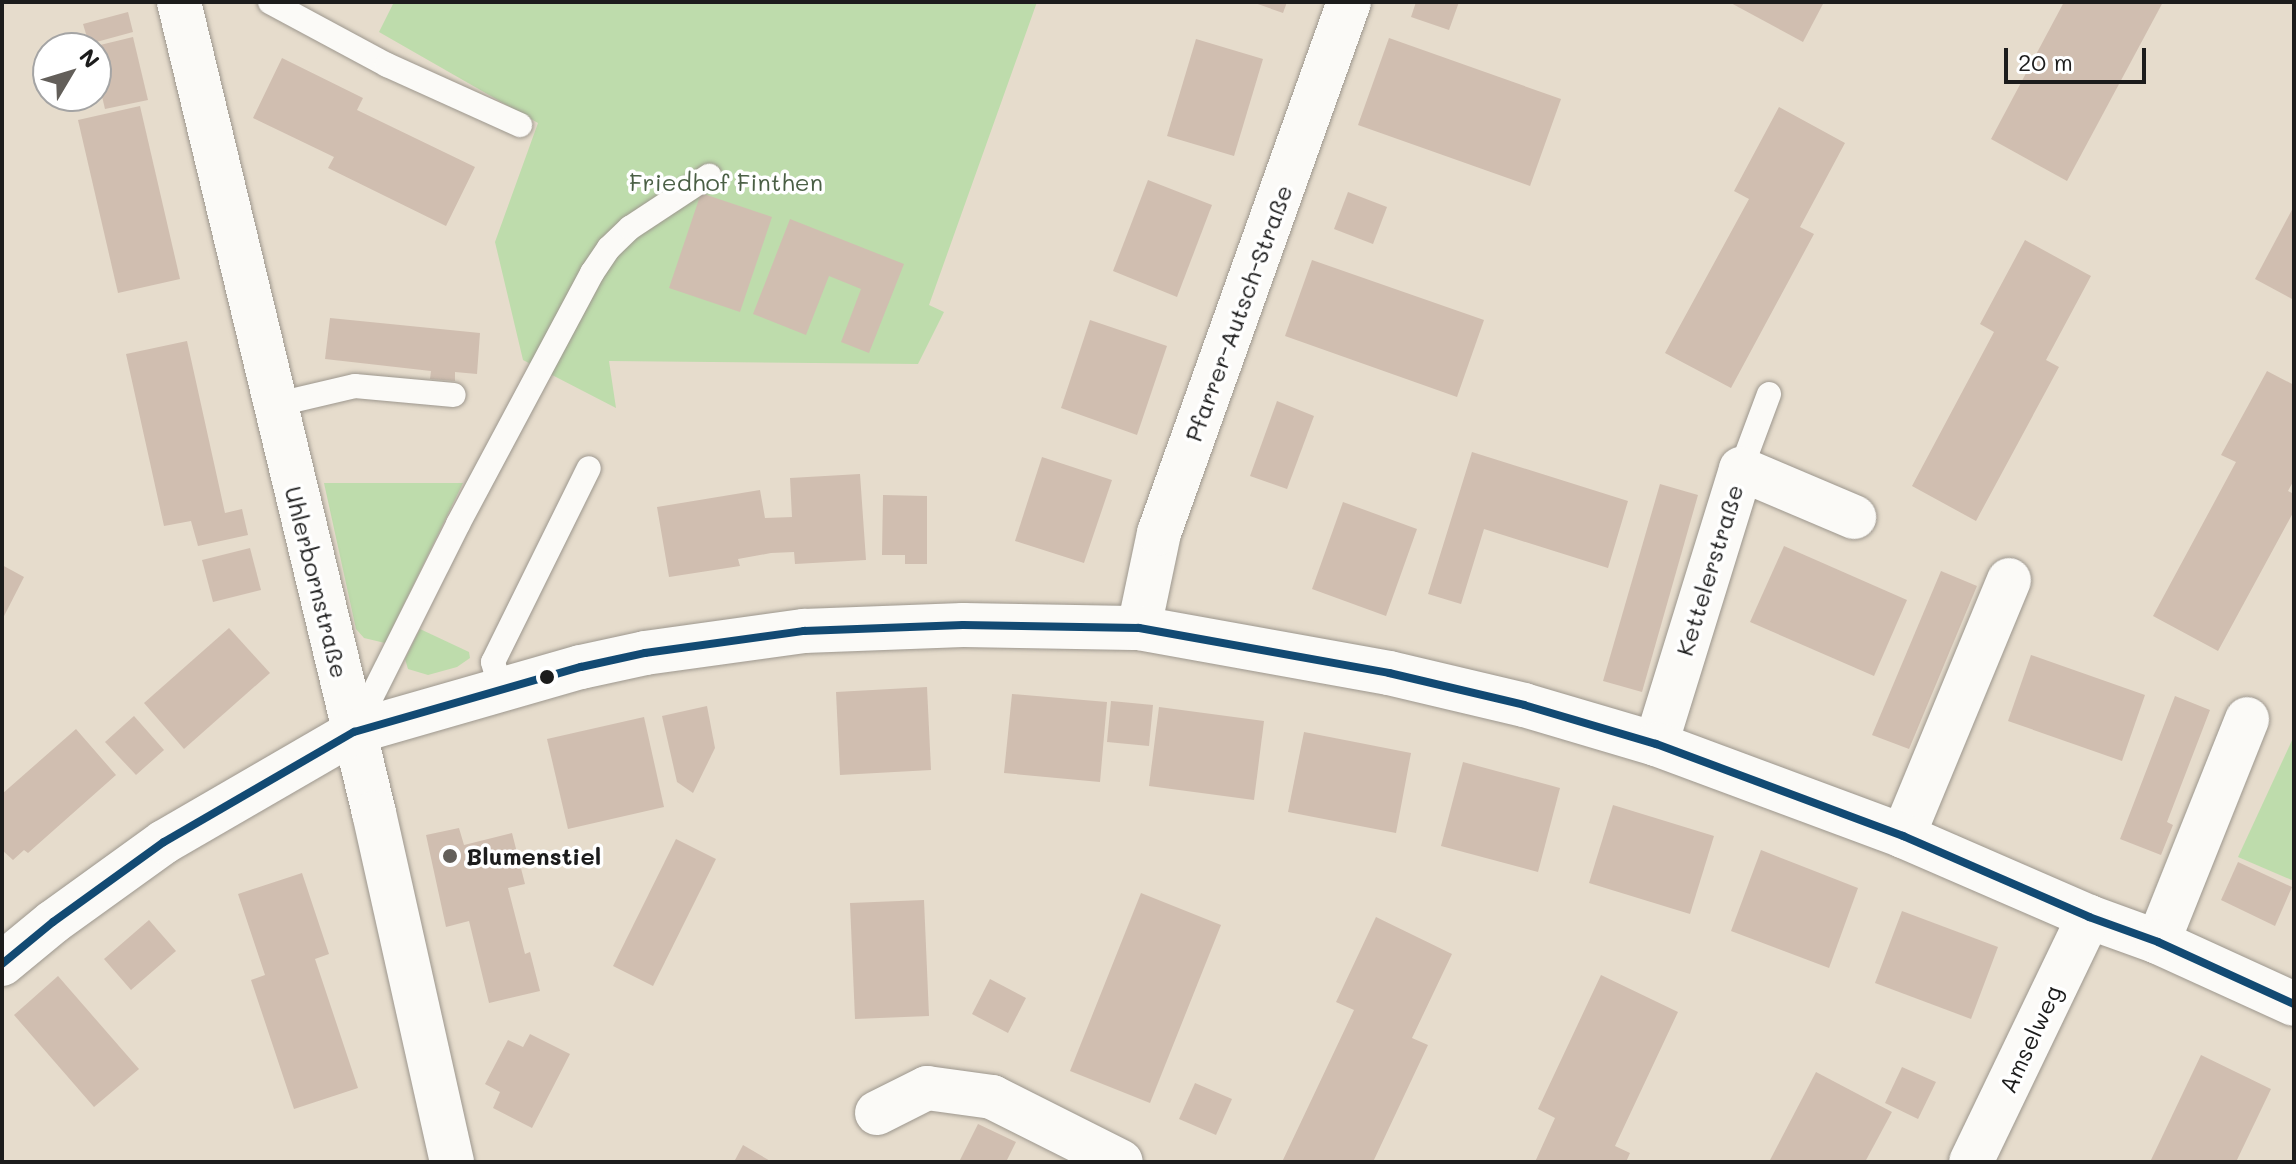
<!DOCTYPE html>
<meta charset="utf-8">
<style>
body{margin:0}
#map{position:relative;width:2296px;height:1164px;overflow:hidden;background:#e6dccc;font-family:Mali,sans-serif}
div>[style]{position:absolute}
.green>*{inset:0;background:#bedcac}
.building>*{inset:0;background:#d0beb0}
.roads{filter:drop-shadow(0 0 2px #9d978e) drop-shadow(0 0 2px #9d978e)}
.lane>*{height:24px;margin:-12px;padding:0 12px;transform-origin:12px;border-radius:12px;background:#fbfaf7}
.street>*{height:44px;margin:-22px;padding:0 22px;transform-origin:22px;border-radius:22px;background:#fbfaf7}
.bus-1>*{height:8px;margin:-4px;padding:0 4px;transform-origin:4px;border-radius:4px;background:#124a73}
.dots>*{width:22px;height:22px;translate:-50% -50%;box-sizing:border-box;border:4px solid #fff;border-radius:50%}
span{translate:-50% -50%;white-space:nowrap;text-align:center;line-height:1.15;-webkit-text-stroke:7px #fff;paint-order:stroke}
.park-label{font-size:24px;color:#4a5f45}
.street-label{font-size:24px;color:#1c1c1c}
.poi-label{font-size:24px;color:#1c1c1c;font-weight:700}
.left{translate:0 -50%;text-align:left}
.frame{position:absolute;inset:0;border:4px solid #1c1c1c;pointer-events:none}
.north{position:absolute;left:32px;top:32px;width:80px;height:80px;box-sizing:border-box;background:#fff;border:2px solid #a4a4a4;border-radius:50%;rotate:52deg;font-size:22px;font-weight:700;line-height:32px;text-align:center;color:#1c1c1c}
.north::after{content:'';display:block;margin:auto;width:28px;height:36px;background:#635f5a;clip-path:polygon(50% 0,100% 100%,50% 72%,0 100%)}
.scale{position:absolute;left:2004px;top:48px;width:142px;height:36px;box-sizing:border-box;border:4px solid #1c1c1c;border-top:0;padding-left:10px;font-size:24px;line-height:28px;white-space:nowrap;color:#1c1c1c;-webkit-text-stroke:6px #fff;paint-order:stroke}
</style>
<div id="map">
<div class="green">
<div style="clip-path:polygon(394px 2px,1037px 2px,929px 305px,944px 312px,918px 364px,609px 361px,616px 408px,523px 360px,495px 242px,538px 123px,379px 32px)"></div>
<div style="clip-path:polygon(324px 483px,463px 483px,385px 643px,364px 638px,356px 629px)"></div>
<div style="clip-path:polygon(420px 629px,469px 652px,470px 658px,457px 667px,428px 675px,408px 669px,405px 659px)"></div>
<div style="clip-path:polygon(2294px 736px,2294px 881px,2238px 857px)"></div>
</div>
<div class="building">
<div style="clip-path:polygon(1252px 2px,1287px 2px,1283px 13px)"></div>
<div style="clip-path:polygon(1416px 2px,1459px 2px,1449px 30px,1411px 17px)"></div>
<div style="clip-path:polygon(1729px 2px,1824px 2px,1803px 42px)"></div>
<div style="clip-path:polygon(2064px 2px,2163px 2px,2067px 181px,1991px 139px)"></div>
<div style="clip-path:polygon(128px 12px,133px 32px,89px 44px,83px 24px)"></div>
<div style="clip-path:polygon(133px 37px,148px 100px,105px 109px,96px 71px,96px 46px)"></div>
<div style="clip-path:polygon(1389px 38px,1561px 99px,1530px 186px,1358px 125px)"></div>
<div style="clip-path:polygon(1196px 39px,1263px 59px,1234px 156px,1167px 136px)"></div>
<div style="clip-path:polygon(282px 58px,363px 98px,357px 110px,475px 167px,446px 226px,328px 168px,334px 157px,253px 118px)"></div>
<div style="clip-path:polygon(140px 106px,180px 279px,118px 293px,78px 120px)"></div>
<div style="clip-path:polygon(1779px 107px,1845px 143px,1800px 227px,1814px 234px,1731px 388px,1665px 353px,1749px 199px,1734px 191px)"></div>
<div style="clip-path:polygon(1148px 180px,1212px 205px,1177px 297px,1113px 271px)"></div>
<div style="clip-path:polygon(1348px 192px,1387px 207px,1373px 244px,1334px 229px)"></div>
<div style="clip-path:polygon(701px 193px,772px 217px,740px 312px,669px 288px)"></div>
<div style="clip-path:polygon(2294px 206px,2294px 300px,2255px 279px)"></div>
<div style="clip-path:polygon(790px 219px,904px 264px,869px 353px,841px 342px,861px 289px,829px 276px,806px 335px,753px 314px)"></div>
<div style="clip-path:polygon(2025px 240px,2091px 276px,2046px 360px,2059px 367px,1976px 521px,1912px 486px,1994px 332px,1980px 324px)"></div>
<div style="clip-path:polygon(1312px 260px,1484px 320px,1457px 397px,1285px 336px)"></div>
<div style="clip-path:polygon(330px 318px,480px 333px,477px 374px,455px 372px,455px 381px,430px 379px,431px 371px,325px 359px)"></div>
<div style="clip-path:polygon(1090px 320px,1167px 346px,1137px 435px,1061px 408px)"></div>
<div style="clip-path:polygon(187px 341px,225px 513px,242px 509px,248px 535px,198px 546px,191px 521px,164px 526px,126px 354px)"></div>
<div style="clip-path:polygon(2267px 371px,2294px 385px,2294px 480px,2288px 491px,2294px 494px,2294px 511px,2218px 651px,2153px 616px,2236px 462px,2221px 455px)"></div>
<div style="clip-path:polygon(1277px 401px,1314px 416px,1287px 489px,1250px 476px)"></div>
<div style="clip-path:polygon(1472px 452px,1628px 501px,1608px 568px,1484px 529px,1461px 604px,1428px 594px)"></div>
<div style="clip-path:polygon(1042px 457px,1112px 480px,1084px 563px,1015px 541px)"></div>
<div style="clip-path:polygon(860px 474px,866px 560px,795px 564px,794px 552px,771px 553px,738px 559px,740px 566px,669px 577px,657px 507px,760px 490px,765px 518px,792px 517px,790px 478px)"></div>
<div style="clip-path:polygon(1660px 484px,1698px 495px,1642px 692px,1603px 681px)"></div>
<div style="clip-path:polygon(883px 495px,927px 496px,927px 564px,905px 564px,905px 555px,882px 555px)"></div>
<div style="clip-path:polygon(1343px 502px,1417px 529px,1386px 616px,1312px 589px)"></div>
<div style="clip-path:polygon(1784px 546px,1907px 600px,1874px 676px,1750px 622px)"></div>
<div style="clip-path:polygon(250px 548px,261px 590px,213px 602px,202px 560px)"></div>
<div style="clip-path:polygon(2px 565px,24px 577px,2px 620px)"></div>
<div style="clip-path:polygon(1941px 571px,1977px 586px,1909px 749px,1872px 735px)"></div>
<div style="clip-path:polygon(229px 628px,270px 673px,184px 749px,144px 703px)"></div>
<div style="clip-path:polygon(2031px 655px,2145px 695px,2122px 761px,2008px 721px)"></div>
<div style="clip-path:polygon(927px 687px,931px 770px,840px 775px,836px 692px)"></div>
<div style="clip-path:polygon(1012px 694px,1107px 702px,1100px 782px,1004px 773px)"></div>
<div style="clip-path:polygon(2175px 696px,2210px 710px,2167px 822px,2173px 825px,2161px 855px,2120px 839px)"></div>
<div style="clip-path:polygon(1111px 701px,1153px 705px,1149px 746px,1107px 742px)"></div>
<div style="clip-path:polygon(707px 706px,715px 748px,693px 793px,677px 782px,662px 716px)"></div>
<div style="clip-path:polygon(1159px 707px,1264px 721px,1254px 800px,1149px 786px)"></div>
<div style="clip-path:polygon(134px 716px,164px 750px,136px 775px,105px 742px)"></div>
<div style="clip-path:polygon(644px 717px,664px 807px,568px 829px,547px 739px)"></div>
<div style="clip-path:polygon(76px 729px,116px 775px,28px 853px,24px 850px,13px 860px,2px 850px,2px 794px)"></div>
<div style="clip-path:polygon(1304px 732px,1411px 753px,1396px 833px,1288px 812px)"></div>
<div style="clip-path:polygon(1463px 762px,1560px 788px,1538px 872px,1441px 846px)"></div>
<div style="clip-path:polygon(1613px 805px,1714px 836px,1690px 914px,1589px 883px)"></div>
<div style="clip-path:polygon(459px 828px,464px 845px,512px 833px,525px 884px,508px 888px,525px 954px,530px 952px,540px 991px,489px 1003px,469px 921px,446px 927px,426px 835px)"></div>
<div style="clip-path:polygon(676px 839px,716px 859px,653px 986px,613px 966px)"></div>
<div style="clip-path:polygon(1761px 850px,1858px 888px,1829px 968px,1731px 931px)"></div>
<div style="clip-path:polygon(2238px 862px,2292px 887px,2275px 926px,2221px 900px)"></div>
<div style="clip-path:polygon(302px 873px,329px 954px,315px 959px,358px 1088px,294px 1109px,251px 980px,265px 975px,238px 894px)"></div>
<div style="clip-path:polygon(1141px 893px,1221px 925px,1150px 1103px,1070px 1071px)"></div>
<div style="clip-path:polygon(924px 900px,929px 1016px,855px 1019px,850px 903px)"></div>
<div style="clip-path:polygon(1902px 911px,1998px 947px,1971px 1019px,1875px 983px)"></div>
<div style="clip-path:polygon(1376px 917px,1452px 954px,1412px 1038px,1428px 1045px,1373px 1162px,1282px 1162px,1354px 1010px,1336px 1002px)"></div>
<div style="clip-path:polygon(149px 920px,176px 951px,131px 990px,104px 959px)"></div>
<div style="clip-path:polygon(1601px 975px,1678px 1012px,1615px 1146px,1630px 1153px,1626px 1162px,1535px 1162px,1555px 1118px,1538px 1109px)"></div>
<div style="clip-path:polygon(58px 976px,139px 1069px,94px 1107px,14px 1015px)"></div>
<div style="clip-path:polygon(990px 979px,1026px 998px,1008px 1033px,972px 1014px)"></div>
<div style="clip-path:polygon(530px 1034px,570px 1054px,532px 1128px,493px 1108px,500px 1092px,485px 1084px,508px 1040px,523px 1047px)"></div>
<div style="clip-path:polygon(2201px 1055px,2271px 1089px,2236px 1162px,2150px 1162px)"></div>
<div style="clip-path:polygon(1902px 1067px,1936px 1082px,1918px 1119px,1885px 1103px)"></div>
<div style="clip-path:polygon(1816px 1072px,1892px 1112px,1865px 1162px,1769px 1162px)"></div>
<div style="clip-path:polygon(1195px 1083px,1232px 1099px,1216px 1135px,1179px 1119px)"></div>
<div style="clip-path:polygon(978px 1124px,1016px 1142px,1006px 1162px,959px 1162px)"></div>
<div style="clip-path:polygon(743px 1145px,772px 1162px,734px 1162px)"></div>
</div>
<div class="roads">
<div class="lane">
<div style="left:270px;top:2px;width:133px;rotate:28.3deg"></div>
<div style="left:387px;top:65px;width:146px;rotate:24.3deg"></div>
<div style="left:274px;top:405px;width:83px;rotate:-13.2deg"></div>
<div style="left:355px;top:386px;width:99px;rotate:5.2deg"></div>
<div style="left:1741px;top:469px;width:80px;rotate:-69.5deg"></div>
<div style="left:501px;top:690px;width:29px;rotate:-106deg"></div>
<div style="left:493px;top:662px;width:216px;rotate:-63.7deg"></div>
<div style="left:355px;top:730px;width:230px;rotate:-63.4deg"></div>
<div style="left:458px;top:524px;width:285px;rotate:-61.9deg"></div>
<div style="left:592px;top:273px;width:30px;rotate:-56deg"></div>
<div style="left:609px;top:248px;width:29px;rotate:-44deg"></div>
<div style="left:630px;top:228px;width:95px;rotate:-33.4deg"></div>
</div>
<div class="street">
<div style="left:179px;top:2px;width:834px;rotate:76.48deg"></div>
<div style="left:374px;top:813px;width:358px;rotate:77.4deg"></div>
<div style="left:1139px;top:628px;width:97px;rotate:-78.1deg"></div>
<div style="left:1159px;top:533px;width:564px;rotate:-70.31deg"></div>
<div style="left:1656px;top:744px;width:288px;rotate:-72.8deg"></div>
<div style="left:1741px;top:469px;width:123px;rotate:23deg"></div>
<div style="left:1903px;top:836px;width:277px;rotate:-67.5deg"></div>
<div style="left:2158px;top:942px;width:240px;rotate:-68.2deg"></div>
<div style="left:2px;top:964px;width:66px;rotate:-39.5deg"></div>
<div style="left:53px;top:922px;width:137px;rotate:-35.8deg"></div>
<div style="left:164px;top:842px;width:220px;rotate:-30.1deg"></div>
<div style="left:354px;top:732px;width:236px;rotate:-16deg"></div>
<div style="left:581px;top:667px;width:66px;rotate:-12.3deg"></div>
<div style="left:645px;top:653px;width:161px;rotate:-7.9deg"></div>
<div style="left:804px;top:631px;width:159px;rotate:-2.2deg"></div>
<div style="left:963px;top:625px;width:176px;rotate:1deg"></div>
<div style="left:1139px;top:628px;width:254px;rotate:10.2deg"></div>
<div style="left:1389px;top:673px;width:139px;rotate:13.3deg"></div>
<div style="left:1524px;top:705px;width:138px;rotate:16.5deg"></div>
<div style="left:1656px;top:744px;width:264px;rotate:20.4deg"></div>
<div style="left:1903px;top:836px;width:203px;rotate:23.5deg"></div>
<div style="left:2089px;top:917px;width:73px;rotate:19.9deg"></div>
<div style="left:2158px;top:942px;width:149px;rotate:24.5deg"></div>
<div style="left:877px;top:1113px;width:56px;rotate:-26.6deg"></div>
<div style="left:927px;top:1088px;width:66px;rotate:7.9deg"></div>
<div style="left:992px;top:1097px;width:144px;rotate:26.7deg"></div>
<div style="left:1971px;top:1162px;width:272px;rotate:-64.3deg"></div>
</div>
</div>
<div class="bus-1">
<div style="left:2px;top:964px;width:66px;rotate:-39.5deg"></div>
<div style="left:53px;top:922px;width:137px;rotate:-35.8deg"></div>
<div style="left:164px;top:842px;width:220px;rotate:-30.1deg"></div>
<div style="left:354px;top:732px;width:236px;rotate:-16deg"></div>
<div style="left:581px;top:667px;width:66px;rotate:-12.3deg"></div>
<div style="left:645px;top:653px;width:161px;rotate:-7.9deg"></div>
<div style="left:804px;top:631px;width:159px;rotate:-2.2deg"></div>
<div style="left:963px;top:625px;width:176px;rotate:1deg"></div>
<div style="left:1139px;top:628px;width:254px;rotate:10.2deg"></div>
<div style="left:1389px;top:673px;width:139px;rotate:13.3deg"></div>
<div style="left:1524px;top:705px;width:138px;rotate:16.5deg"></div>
<div style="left:1656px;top:744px;width:264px;rotate:20.4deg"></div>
<div style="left:1903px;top:836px;width:203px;rotate:23.5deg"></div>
<div style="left:2089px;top:917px;width:73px;rotate:19.9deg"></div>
<div style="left:2158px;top:942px;width:149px;rotate:24.5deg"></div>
</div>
<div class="dots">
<div style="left:547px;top:677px;background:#1c1c1c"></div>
<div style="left:450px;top:856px;background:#635f5a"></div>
</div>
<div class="park-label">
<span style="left:726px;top:182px">Friedhof Finthen</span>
</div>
<div class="street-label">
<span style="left:1238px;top:313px;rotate:-70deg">Pfarrer-Autsch-Straße</span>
<span style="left:1709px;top:570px;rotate:-73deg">Kettelerstraße</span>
<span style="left:317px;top:582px;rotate:76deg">Uhlerbornstraße</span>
<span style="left:2030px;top:1039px;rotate:-65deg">Amselweg</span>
</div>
<div class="poi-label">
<span class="left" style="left:466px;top:856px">Blumenstiel</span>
</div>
<div class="frame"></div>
<div class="north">N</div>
<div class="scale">20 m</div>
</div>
